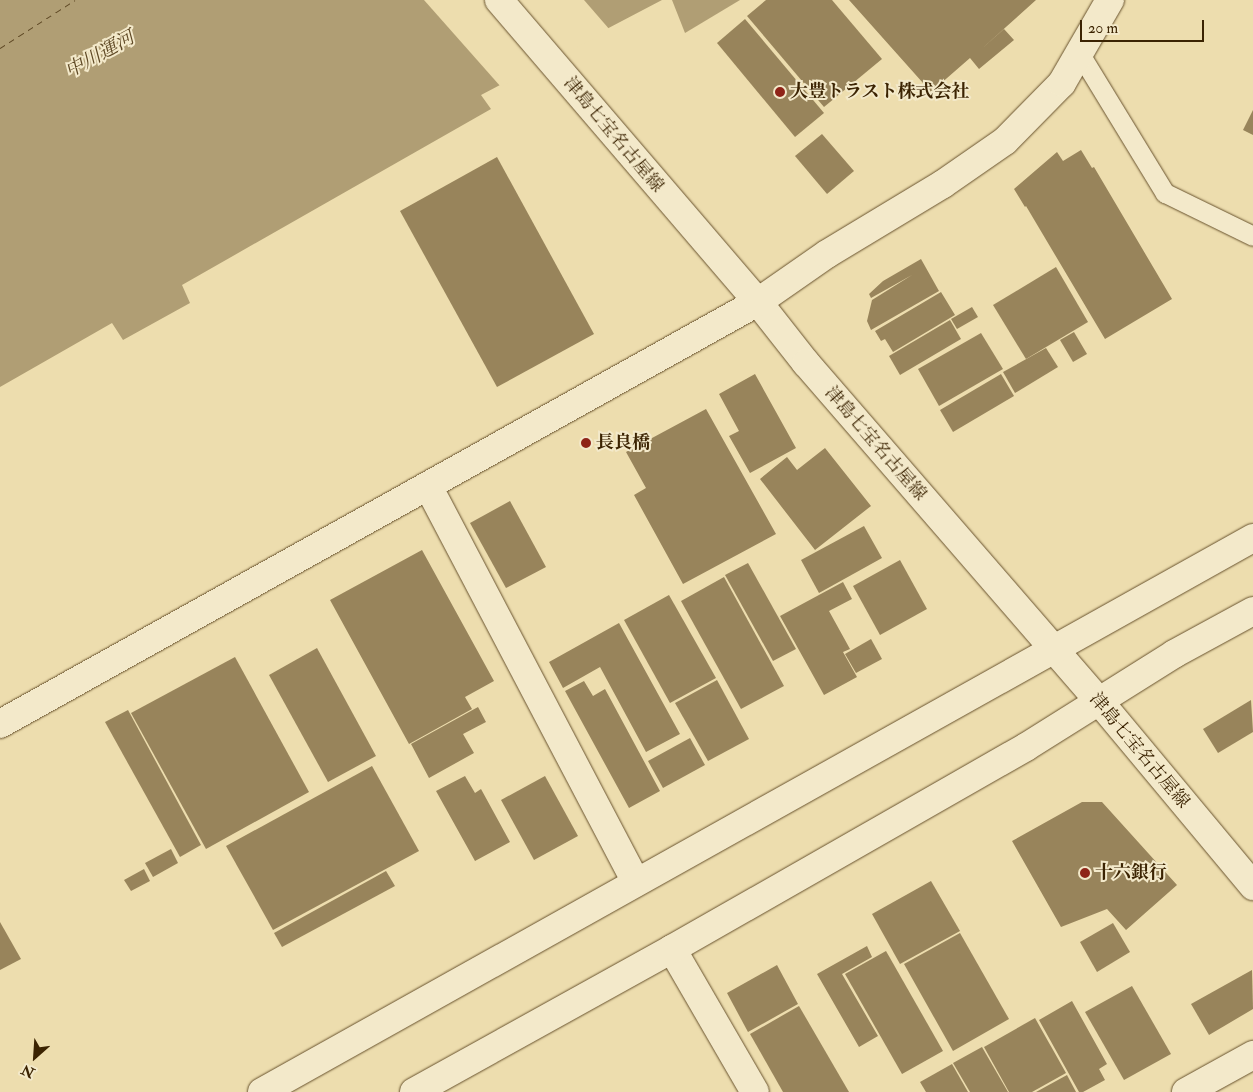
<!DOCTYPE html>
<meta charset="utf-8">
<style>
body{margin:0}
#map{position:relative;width:1253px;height:1092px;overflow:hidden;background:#edddae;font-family:"IM FELL Double Pica","Noto Serif JP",serif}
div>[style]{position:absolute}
.water>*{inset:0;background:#b09e74}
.pier>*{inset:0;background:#edddae}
.ferry>*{height:1px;margin-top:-0.5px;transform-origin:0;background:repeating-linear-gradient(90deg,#5e4824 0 6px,transparent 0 11px)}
.building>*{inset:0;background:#98845b}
.roads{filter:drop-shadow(0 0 1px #68522d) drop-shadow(0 0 1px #68522d)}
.lane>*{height:19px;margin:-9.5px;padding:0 9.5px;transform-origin:9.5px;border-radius:9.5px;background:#f3e9ca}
.street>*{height:28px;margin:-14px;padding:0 14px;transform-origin:14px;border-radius:14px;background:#f3e9ca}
.secondary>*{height:28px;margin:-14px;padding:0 14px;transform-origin:14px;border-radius:14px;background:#f3e9ca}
.dots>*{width:14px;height:14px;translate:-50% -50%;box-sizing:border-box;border:2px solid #f3e9ca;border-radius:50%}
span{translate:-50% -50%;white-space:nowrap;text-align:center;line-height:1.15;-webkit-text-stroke:4px #f3e9ca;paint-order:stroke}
.poi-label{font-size:18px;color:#3b2302;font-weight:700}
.left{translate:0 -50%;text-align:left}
.street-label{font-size:18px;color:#3b2302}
.water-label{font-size:19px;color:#5e4824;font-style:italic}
.north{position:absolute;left:10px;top:1032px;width:50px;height:50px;-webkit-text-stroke:4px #f3e9ca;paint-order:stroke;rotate:206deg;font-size:14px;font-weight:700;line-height:20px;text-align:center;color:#3b2302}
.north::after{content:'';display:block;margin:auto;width:18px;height:22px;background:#3b2302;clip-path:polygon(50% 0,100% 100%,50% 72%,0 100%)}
.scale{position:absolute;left:1080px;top:20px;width:124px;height:22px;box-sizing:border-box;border:2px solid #3b2302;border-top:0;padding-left:6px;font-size:15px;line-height:18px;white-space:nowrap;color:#3b2302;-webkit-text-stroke:4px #f3e9ca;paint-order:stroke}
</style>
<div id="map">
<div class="water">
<div style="clip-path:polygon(0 0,662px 0,481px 95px,491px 109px,182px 285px,190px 303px,123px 340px,112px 323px,0 387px)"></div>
<div style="clip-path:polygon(672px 0,740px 0,685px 33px)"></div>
</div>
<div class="pier">
<div style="clip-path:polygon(424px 0,584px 0,610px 30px,501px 87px)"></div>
</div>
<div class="ferry">
<div style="left:0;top:48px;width:89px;rotate:-32.6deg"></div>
</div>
<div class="building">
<div style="clip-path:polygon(766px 0,832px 0,882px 59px,824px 107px,747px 16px)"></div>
<div style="clip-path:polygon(849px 0,1036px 0,978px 52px,1004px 29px,1014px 40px,979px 69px,970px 58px,931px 92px)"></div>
<div style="clip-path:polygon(745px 19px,824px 113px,795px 137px,717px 43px)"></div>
<div style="clip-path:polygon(1253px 110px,1253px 135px,1243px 130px)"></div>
<div style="clip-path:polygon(822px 134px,854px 171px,827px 194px,795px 156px)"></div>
<div style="clip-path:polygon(1081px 150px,1092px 168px,1094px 167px,1172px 299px,1105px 339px,1026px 206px,1025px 207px,1014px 189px,1057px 152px,1063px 161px)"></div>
<div style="clip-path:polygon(497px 157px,594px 334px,497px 387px,400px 211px)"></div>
<div style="clip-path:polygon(921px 259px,939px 291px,871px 330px,867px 321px,872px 300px,912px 275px,871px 298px,869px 294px,883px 281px)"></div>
<div style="clip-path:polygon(1056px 267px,1088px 322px,1026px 359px,993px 305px)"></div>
<div style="clip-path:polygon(941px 292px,955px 315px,893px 352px,885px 339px,881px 341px,875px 331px)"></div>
<div style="clip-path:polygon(972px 307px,978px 317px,957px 329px,951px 319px)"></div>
<div style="clip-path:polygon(950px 320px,961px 339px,900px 375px,889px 356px)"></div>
<div style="clip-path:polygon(1074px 332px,1087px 354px,1073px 362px,1060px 340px)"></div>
<div style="clip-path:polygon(981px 333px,1003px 369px,939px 406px,918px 369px)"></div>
<div style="clip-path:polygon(1046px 348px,1058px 367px,1015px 393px,1003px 372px)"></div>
<div style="clip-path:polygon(755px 374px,796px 448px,750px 473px,729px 436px,739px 431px,719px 394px)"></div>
<div style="clip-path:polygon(1001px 374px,1014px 396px,953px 432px,940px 410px)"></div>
<div style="clip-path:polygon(706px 409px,776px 534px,683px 584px,634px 495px,646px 488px,626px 452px)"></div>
<div style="clip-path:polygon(825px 448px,871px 506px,815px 550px,760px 479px,787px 457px,797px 470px)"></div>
<div style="clip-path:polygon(510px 501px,546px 567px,506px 588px,470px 523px)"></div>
<div style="clip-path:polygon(864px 526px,882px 558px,819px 593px,801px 560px)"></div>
<div style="clip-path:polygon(422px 550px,494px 681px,465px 697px,472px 709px,409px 744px,330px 600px)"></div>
<div style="clip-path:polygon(900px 560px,927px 609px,880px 635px,853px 586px)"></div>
<div style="clip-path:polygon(748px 563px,796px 649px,773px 661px,725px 575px)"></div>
<div style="clip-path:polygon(724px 577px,784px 686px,741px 709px,681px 601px)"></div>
<div style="clip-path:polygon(843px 582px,852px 599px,829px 611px,850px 649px,843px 652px,857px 677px,824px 695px,780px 616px)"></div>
<div style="clip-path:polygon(669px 595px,716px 678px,670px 703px,624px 620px)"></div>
<div style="clip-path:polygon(619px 623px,680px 734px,646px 752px,600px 667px,563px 688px,549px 662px)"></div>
<div style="clip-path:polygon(871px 639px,882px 659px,856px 673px,845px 654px)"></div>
<div style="clip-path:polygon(317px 648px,376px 756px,328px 782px,269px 675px)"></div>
<div style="clip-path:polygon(235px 657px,309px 792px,206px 849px,131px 713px)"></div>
<div style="clip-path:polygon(717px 680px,749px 739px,708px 761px,675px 703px)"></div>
<div style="clip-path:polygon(584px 681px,593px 696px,605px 689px,660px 791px,629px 808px,565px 691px)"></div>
<div style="clip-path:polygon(1251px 700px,1253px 732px,1218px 753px,1203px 729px)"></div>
<div style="clip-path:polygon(478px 707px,486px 722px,463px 734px,474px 753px,429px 778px,411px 744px)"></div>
<div style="clip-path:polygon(128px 710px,201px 845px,180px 857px,105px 722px)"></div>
<div style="clip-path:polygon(690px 738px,705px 765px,663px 788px,648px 761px)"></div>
<div style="clip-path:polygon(372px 766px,419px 851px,273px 930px,226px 846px)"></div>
<div style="clip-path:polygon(465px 776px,475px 793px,481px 789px,510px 842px,475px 861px,436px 791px)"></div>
<div style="clip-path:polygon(545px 776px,578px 836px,534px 860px,501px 800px)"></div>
<div style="clip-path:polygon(1082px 802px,1102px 802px,1177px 885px,1126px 930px,1107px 909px,1061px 927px,1012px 841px)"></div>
<div style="clip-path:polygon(171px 849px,178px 863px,153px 877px,145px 863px)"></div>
<div style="clip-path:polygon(144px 869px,150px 881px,131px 891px,124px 880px)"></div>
<div style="clip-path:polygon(386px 871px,395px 886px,282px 947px,274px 933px)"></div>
<div style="clip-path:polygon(931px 881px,960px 931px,900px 964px,872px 914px)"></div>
<div style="clip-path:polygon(0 922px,21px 959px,0 970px)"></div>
<div style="clip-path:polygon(1113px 923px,1130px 952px,1097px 972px,1080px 942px)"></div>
<div style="clip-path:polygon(960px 933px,1009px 1019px,953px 1051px,904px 964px)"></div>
<div style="clip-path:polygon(867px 946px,872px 957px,842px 974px,878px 1036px,859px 1047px,817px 974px)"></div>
<div style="clip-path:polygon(886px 951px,943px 1051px,902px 1074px,845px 974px)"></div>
<div style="clip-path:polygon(777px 965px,798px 1004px,748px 1032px,727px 993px)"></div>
<div style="clip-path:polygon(1252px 970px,1253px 1009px,1209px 1035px,1191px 1004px)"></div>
<div style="clip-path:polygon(1132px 986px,1171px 1054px,1124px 1080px,1085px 1012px)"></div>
<div style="clip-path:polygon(1072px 1001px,1107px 1064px,1099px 1069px,1105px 1080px,1083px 1092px,1079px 1092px,1039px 1020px)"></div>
<div style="clip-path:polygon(799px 1006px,849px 1092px,783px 1092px,750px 1034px)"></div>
<div style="clip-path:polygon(1035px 1018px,1066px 1073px,1032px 1092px,1009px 1092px,984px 1047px)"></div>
<div style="clip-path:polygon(982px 1047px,1008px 1092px,970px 1092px,953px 1063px)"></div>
<div style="clip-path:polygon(952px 1064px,968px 1092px,926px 1092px,920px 1082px)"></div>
<div style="clip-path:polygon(1067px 1075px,1076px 1092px,1036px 1092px)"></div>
</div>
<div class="roads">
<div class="lane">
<div style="left:1080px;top:54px;width:163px;rotate:58.6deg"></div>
<div style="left:1165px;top:193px;width:98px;rotate:26deg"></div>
</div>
<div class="street">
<div style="left:428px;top:486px;width:447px;rotate:62.3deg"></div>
<div style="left:672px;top:949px;width:165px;rotate:59.9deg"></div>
</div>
<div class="secondary">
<div style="left:499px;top:0;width:398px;rotate:49.4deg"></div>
<div style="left:758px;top:302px;width:78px;rotate:51.8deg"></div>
<div style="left:806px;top:363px;width:447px;rotate:49.1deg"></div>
<div style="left:1099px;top:701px;width:241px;rotate:50.2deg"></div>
<div style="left:0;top:724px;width:868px;rotate:-29.11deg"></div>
<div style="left:758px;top:302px;width:84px;rotate:-34.8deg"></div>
<div style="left:827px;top:254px;width:135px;rotate:-31.1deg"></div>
<div style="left:943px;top:184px;width:75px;rotate:-34.7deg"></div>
<div style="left:1005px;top:141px;width:81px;rotate:-45.5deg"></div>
<div style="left:1062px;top:83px;width:96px;rotate:-60deg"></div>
<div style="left:262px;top:1092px;width:1135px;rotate:-29.21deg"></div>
<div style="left:414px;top:1092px;width:295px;rotate:-29deg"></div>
<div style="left:672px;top:949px;width:408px;rotate:-29.7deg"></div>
<div style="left:1026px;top:747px;width:175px;rotate:-32.1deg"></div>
<div style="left:1174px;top:654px;width:90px;rotate:-28.6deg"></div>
<div style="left:1186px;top:1092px;width:77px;rotate:-28.9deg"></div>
</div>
</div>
<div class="dots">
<div style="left:780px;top:92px;background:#8f2418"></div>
<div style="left:586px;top:443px;background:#8f2418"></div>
<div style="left:1085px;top:873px;background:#8f2418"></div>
</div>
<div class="poi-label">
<span class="left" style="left:790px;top:92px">大豊トラスト株式会社</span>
<span class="left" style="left:596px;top:443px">長良橋</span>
<span class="left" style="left:1095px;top:873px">十六銀行</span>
</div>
<div class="street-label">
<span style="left:613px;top:135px;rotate:50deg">津島七宝名古屋線</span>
<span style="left:875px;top:444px;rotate:49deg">津島七宝名古屋線</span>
<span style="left:1139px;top:751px;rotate:50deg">津島七宝名古屋線</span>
</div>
<div class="water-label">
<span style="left:100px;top:55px;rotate:-29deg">中川運河</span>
</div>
<div class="north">N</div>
<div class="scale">20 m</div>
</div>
